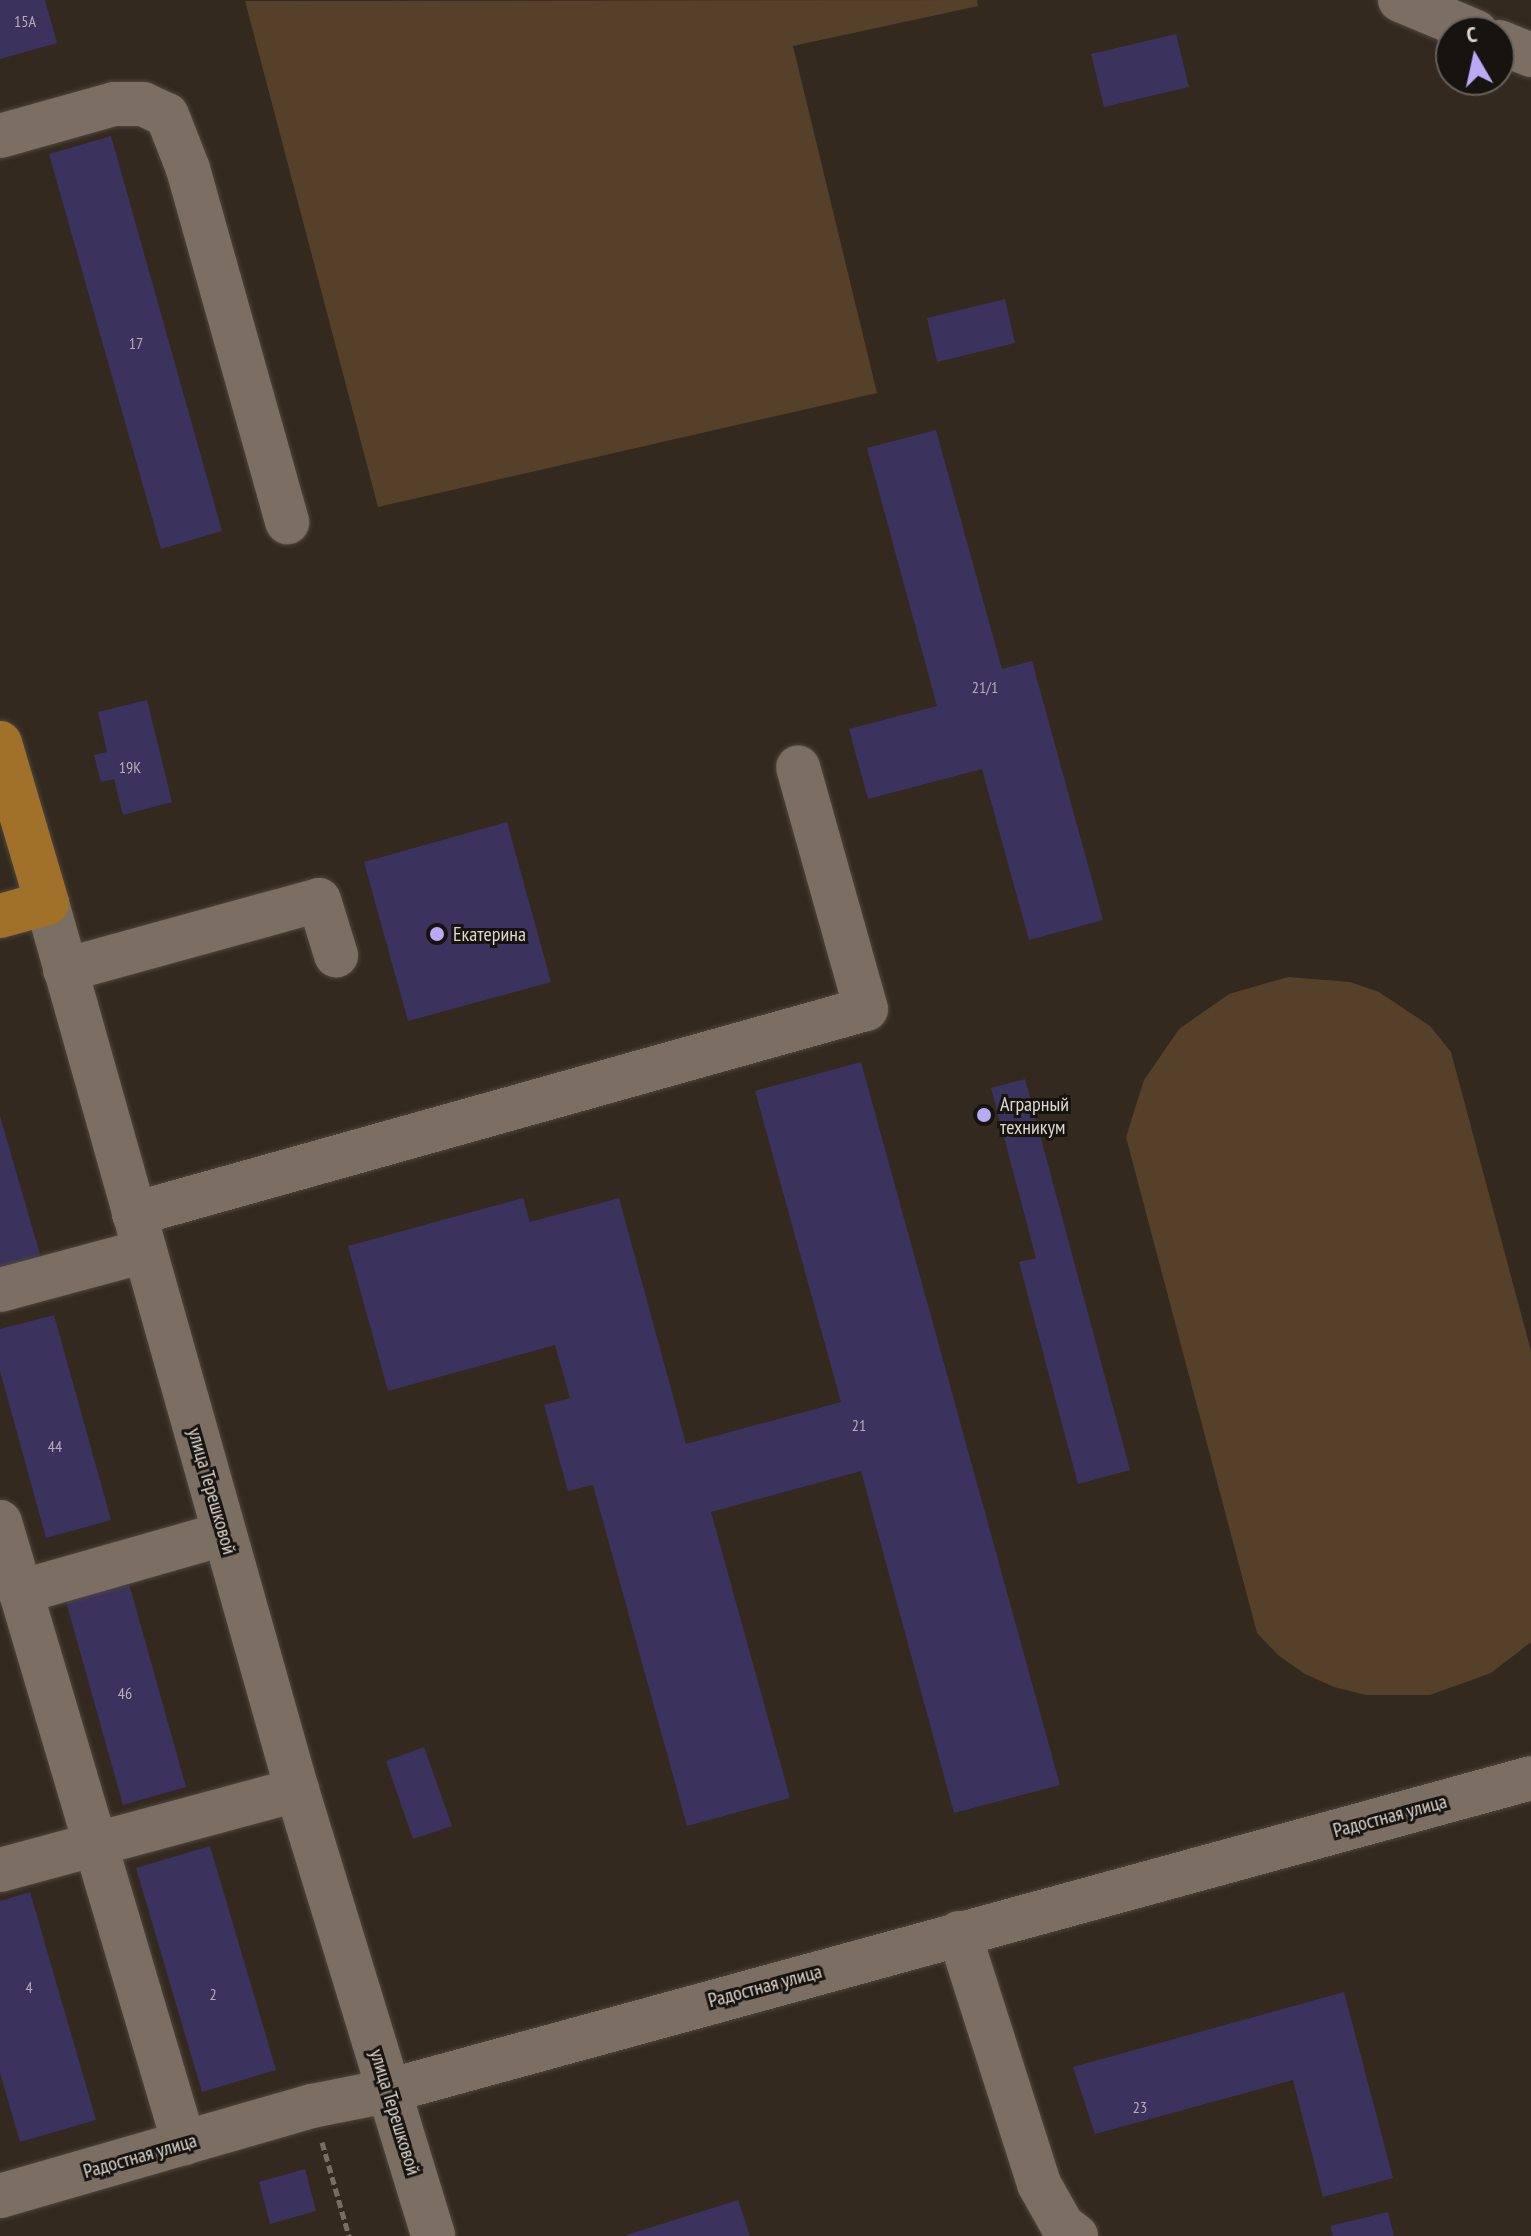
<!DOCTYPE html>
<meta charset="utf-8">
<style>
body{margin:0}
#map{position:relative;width:1531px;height:2236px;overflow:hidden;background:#33291f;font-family:"PT Sans Narrow",sans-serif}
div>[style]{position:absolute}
.green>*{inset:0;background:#554029}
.building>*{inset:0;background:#3c325e}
.path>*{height:5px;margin-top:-2.5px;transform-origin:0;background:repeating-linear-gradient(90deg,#766e65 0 8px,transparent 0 12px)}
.roads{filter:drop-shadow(0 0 2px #4d453c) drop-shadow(0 0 2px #4d453c)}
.minor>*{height:44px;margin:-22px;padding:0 22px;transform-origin:22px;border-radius:22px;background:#7b6f63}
.major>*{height:44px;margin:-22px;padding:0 22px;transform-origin:22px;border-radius:22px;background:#a1712a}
.dots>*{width:22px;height:22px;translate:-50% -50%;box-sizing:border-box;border:4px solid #17130e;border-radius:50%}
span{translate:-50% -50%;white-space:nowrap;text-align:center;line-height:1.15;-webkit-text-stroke:6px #17130e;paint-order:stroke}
.number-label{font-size:16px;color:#b5aeb4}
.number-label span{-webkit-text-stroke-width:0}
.poi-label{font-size:20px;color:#ddd7d0}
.left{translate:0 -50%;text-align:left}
.street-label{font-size:20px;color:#ddd7d0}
.north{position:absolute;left:1435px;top:16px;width:80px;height:80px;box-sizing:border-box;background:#17130e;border:2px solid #66615c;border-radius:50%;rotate:351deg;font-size:22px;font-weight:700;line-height:32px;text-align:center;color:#ddd7d0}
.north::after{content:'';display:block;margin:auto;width:28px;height:36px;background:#b9aaf7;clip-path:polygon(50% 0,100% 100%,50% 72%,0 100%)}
</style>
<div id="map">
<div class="green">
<div style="clip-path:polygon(977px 0,978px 6px,793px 46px,877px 393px,378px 507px,245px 1px)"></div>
<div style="clip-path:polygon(1288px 977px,1350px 982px,1379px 992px,1430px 1026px,1451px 1052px,1531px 1351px,1531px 1642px,1491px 1673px,1430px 1695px,1366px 1695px,1334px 1687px,1305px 1674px,1278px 1655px,1257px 1633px,1126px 1137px,1144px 1080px,1179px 1029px,1229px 994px)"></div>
</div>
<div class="building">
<div style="clip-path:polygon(0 0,45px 0,57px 43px,0 59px)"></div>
<div style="clip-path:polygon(1176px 34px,1189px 87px,1104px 107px,1091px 54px)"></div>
<div style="clip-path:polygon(111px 136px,222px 531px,161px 549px,49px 154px)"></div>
<div style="clip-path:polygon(1005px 299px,1015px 343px,937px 362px,927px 318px)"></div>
<div style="clip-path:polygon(936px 430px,1002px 669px,1032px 661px,1103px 920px,1029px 940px,982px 769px,868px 799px,849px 729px,937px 706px,867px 448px)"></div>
<div style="clip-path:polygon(147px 700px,172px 802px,123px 815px,114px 779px,101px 782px,94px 755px,107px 752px,98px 712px)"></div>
<div style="clip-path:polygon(507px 822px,551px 982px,408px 1021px,364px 862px)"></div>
<div style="clip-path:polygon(861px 1062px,1060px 1785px,954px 1813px,861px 1471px,711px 1512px,790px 1798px,687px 1826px,593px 1485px,568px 1491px,544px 1405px,570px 1398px,555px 1345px,388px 1391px,348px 1246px,523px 1198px,530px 1222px,619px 1198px,686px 1444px,841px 1402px,755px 1091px)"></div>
<div style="clip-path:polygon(1025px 1079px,1130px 1470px,1078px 1484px,1019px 1262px,1036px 1258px,991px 1088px)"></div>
<div style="clip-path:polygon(0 1116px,41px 1258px,0 1269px)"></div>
<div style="clip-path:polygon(54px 1315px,111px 1520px,46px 1538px,0 1371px,0 1329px)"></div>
<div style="clip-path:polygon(128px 1580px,186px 1787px,123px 1805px,65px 1598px)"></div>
<div style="clip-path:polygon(424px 1747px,452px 1826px,413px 1839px,386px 1761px)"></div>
<div style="clip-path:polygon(210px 1846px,276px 2070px,202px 2092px,136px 1868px)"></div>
<div style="clip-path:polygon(30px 1892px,96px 2120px,20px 2142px,0 2073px,0 1901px)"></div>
<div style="clip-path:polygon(1344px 1992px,1393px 2178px,1323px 2197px,1293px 2080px,1095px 2134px,1073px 2067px)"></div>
<div style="clip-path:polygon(305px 2169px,316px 2211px,270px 2224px,259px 2182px)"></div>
<div style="clip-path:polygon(738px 2200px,750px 2236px,627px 2236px,627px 2235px)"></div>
<div style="clip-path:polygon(1388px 2212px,1394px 2236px,1333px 2236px,1330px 2226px)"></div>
</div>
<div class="path">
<div style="left:322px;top:2142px;width:98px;rotate:74deg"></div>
</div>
<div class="roads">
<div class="minor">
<div style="left:1400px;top:0;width:82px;rotate:22.8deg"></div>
<div style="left:1499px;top:42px;width:35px;rotate:22deg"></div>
<div style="left:0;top:136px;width:118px;rotate:-15.7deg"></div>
<div style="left:114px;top:104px;width:29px"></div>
<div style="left:143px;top:104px;width:26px;rotate:25deg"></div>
<div style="left:167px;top:115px;width:58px;rotate:68.7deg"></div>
<div style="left:188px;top:169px;width:367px;rotate:74.3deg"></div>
<div style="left:47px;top:903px;width:922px;rotate:74.26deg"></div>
<div style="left:297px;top:1790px;width:466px;rotate:73deg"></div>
<div style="left:65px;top:970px;width:263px;rotate:-15.4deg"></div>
<div style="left:319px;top:900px;width:58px;rotate:72.8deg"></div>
<div style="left:134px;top:1214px;width:760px;rotate:-15.65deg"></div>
<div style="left:866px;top:1009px;width:251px;rotate:-105.7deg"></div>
<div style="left:0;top:1290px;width:150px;rotate:-15.1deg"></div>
<div style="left:0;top:1522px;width:648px;rotate:73.5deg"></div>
<div style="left:20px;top:1592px;width:211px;rotate:-15.9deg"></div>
<div style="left:0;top:1870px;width:308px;rotate:-15.1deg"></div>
<div style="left:959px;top:1933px;width:263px;rotate:72.3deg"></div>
<div style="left:1039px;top:2184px;width:47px;rotate:60.7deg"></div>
<div style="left:1062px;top:2225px;width:18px;rotate:38deg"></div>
<div style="left:0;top:2196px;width:325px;rotate:-16.1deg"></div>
<div style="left:312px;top:2106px;width:77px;rotate:-11.2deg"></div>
<div style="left:388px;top:2091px;width:1185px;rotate:-15.31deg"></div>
</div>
<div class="major">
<div style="left:0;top:743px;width:167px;rotate:73.6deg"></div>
<div style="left:47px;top:903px;width:49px;rotate:164.5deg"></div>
</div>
</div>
<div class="dots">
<div style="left:437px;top:934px;background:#b9aaf7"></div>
<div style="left:984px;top:1115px;background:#b9aaf7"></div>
</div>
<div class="number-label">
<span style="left:25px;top:21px">15А</span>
<span style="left:136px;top:343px">17</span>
<span style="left:985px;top:687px">21/1</span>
<span style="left:130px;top:767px">19К</span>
<span style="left:859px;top:1425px">21</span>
<span style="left:55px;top:1446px">44</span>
<span style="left:125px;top:1693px">46</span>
<span style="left:29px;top:1987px">4</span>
<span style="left:213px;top:1994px">2</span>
<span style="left:1140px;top:2107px">23</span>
</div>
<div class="poi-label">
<span class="left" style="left:453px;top:934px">Екатерина</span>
<span class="left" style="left:1000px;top:1116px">Аграрный<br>техникум</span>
</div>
<div class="street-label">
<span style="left:212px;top:1491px;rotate:74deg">улица Терешковой</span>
<span style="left:1390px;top:1816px;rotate:-15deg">Радостная улица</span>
<span style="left:765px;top:1986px;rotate:-15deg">Радостная улица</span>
<span style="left:395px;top:2112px;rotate:73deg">улица Терешковой</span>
<span style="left:140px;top:2156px;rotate:-16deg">Радостная улица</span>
</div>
<div class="north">С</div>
</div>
